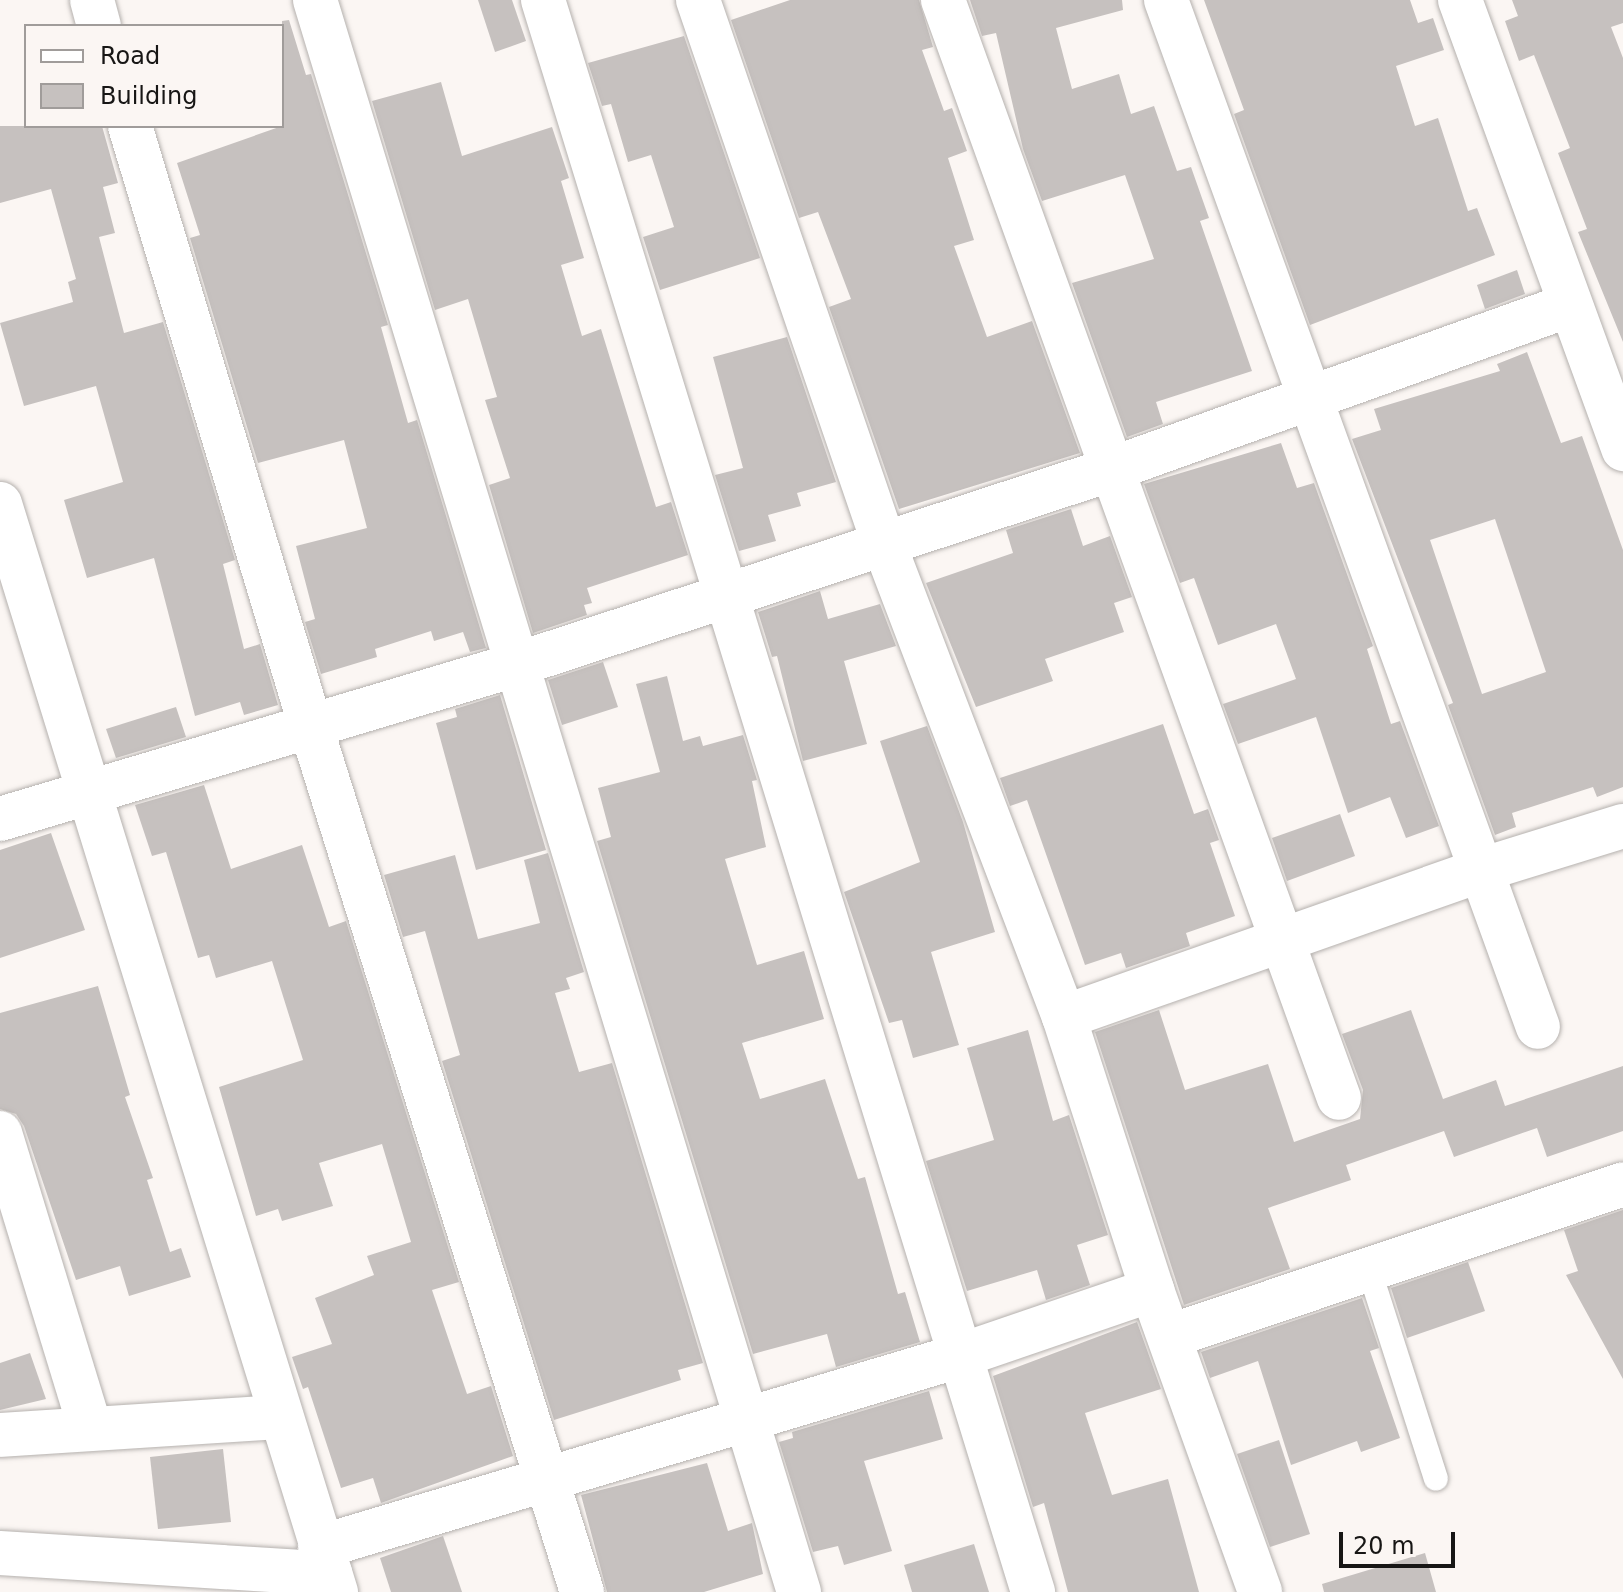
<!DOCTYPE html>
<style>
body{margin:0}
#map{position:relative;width:1623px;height:1592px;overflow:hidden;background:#fbf6f3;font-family:"DejaVu Sans",sans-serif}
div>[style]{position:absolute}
.building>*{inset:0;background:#c6c1bf}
.roads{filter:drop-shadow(0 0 2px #b5b1ae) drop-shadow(0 0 2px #b5b1ae)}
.lane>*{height:24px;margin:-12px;padding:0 12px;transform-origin:12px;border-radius:12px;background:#fff}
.street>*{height:44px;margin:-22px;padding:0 22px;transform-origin:22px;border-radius:22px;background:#fff}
.secondary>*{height:44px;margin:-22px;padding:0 22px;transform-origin:22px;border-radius:22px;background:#fff}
span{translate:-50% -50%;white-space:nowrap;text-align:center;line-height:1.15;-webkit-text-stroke:8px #fbf6f3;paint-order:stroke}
.legend{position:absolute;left:24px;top:24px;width:260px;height:104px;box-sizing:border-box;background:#fbf6f3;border:2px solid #a09c9a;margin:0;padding:10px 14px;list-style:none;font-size:24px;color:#171615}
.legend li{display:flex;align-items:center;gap:16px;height:40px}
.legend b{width:40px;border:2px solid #a09c9a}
.scale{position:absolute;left:1339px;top:1532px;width:116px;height:36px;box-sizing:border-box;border:4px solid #171615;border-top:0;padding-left:10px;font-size:24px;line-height:28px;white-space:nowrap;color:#171615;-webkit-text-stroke:6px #fbf6f3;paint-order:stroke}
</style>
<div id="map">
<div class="building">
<div style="clip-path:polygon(478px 0,512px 0,526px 41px,495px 52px)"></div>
<div style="clip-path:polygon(790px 0,919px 0,933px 47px,922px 50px,944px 111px,952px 108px,967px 151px,948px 158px,974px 240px,954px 246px,987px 337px,1032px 321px,1080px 453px,899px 509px,829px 307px,851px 299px,818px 212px,799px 218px,731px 20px)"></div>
<div style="clip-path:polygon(970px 0,1122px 0,1123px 10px,1056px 28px,1072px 89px,1119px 74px,1131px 114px,1154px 106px,1177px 171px,1191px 167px,1209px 218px,1200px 221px,1252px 371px,1156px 402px,1163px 424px,1127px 437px,1072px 283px,1154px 259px,1125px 175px,1042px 201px,1023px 149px,996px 33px,982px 36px)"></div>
<div style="clip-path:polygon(1204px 0,1410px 0,1418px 23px,1433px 18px,1444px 50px,1396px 66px,1415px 126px,1438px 118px,1468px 211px,1477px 208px,1495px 255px,1310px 325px,1234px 114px,1244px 110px)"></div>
<div style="clip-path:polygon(1512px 0,1623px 0,1623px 23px,1611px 27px,1623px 58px,1623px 342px,1578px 232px,1587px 229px,1558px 153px,1570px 148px,1534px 55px,1519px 61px,1505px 21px,1518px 16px)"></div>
<div style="clip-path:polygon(289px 20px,306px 75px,311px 74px,388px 325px,381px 327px,408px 423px,417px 420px,486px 648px,470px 652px,463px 632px,434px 641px,431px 631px,375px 649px,377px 657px,321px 674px,305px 622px,315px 619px,296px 546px,367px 528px,344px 440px,258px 463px,190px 238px,200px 235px,177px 163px,282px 126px,282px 21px)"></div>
<div style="clip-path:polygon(684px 36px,760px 258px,660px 290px,643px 237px,674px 227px,651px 155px,628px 162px,611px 104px,602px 106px,588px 63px)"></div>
<div style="clip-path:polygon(441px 82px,462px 156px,552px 127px,569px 178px,561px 181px,584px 258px,561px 265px,582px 336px,601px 329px,656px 507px,671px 502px,688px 555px,587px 588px,592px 603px,584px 605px,587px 615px,533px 633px,489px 485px,510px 478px,485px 400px,497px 397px,468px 299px,435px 310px,372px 101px)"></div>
<div style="clip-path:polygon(0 126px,102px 126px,118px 183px,103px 187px,115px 233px,99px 237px,124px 333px,163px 322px,235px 560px,223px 564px,244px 649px,260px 644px,278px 705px,244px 715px,240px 702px,195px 716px,154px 558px,87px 578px,64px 500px,123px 482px,96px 386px,24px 406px,0 323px,73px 302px,68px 282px,76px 279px,51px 189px,0 203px)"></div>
<div style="clip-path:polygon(1517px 270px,1525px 294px,1485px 309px,1477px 285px)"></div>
<div style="clip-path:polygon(787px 337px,836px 482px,797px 493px,801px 506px,768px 515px,776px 541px,739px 551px,715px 475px,743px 468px,713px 357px)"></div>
<div style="clip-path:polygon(evenodd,1527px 352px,1561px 443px,1582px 436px,1623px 550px,1623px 787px,1597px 797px,1593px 787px,1512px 813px,1516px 827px,1495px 835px,1448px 705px,1453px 703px,1352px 439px,1381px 430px,1374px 409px,1500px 371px,1497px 364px,1527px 352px,1495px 519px,1546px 672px,1482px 694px,1430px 540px,1495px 519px)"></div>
<div style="clip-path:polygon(1281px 443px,1297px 488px,1314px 483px,1373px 646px,1367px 649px,1391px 724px,1400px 721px,1439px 826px,1406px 838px,1390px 797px,1348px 813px,1316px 717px,1238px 744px,1223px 704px,1296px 679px,1276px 624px,1218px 645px,1194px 578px,1180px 583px,1144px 484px)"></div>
<div style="clip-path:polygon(1071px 509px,1083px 546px,1110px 536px,1132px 597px,1114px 603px,1124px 632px,1045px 659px,1053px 681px,976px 707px,926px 583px,1013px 553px,1006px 530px)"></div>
<div style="clip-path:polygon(820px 591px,828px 619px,880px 604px,896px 646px,844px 661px,867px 744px,803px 761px,777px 656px,772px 657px,758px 612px)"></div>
<div style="clip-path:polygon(603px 662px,618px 707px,562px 725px,548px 680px)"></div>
<div style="clip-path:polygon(667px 676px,683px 741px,700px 736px,703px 746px,743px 735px,757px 780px,752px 781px,766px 847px,725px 859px,757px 965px,804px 951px,824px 1019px,742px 1043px,760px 1099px,825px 1079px,858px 1179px,865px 1177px,898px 1294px,905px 1292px,920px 1342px,836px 1367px,827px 1334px,753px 1354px,597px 841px,611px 837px,598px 788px,660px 772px,636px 684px)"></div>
<div style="clip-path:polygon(500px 695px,546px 850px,476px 870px,436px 723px,457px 717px,455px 709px)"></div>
<div style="clip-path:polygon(176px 707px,186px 737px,116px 758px,106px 729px)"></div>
<div style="clip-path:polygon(1163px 724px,1194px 814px,1208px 809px,1219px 840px,1210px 843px,1235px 916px,1186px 933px,1190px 946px,1126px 968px,1121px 953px,1085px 965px,1027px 800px,1010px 806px,1000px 778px)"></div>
<div style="clip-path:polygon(927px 726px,963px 822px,995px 932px,931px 952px,959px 1045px,913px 1058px,902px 1020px,889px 1023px,844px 892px,920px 862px,880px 741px)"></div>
<div style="clip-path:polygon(204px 785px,231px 869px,302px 845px,329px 927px,346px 921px,459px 1282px,432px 1290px,467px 1394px,491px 1386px,513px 1456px,381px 1503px,373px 1478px,341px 1488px,308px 1387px,303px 1389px,292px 1357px,332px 1344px,315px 1298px,374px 1275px,367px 1256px,411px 1242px,382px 1144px,319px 1163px,333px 1206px,282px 1221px,278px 1209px,256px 1216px,219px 1087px,303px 1060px,272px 961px,216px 978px,209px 955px,198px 958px,166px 852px,152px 856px,135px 805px)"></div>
<div style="clip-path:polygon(1340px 814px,1355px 856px,1287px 881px,1272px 838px)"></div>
<div style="clip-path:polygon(51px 833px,85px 930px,0 958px,0 850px)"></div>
<div style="clip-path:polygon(548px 853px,584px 972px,566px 978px,570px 989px,555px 993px,579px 1072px,612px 1063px,703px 1363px,678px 1370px,681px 1380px,554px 1420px,442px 1061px,460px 1055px,425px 931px,403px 937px,384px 875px,455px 855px,478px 939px,540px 923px,524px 860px)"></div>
<div style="clip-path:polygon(98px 986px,130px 1095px,125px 1097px,153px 1178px,147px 1180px,170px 1252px,181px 1248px,191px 1277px,129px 1296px,120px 1266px,76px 1280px,24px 1126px,16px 1114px,0 1109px,0 1013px)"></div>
<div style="clip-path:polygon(1159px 1010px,1185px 1090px,1268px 1064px,1294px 1142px,1360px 1119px,1363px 1090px,1342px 1034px,1411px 1010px,1443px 1099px,1496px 1080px,1505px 1106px,1623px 1066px,1623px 1131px,1547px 1157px,1537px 1128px,1454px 1157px,1444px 1131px,1346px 1165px,1351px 1180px,1268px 1208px,1290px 1269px,1184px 1305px,1095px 1032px)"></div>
<div style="clip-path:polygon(1028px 1030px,1053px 1121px,1069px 1115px,1108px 1235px,1077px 1245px,1090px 1285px,1046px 1300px,1037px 1270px,967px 1291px,926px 1161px,994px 1140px,967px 1048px)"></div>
<div style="clip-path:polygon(1623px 1210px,1623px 1379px,1566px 1275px,1578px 1271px,1564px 1230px)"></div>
<div style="clip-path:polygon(1468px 1262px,1485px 1311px,1407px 1338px,1391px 1288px)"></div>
<div style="clip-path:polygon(1362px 1298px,1379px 1348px,1370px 1351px,1400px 1438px,1361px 1452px,1357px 1441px,1291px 1465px,1258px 1361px,1210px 1378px,1201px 1352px)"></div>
<div style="clip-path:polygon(1137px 1322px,1161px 1389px,1085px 1413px,1112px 1495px,1168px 1479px,1199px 1592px,1068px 1592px,1044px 1503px,1033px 1507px,993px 1376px)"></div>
<div style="clip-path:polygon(30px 1353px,46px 1399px,0 1410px,0 1363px)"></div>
<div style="clip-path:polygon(929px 1391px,943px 1439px,864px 1461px,892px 1551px,844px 1565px,838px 1546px,813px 1552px,779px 1442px,793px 1438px,792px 1432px)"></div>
<div style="clip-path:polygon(1279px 1440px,1310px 1534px,1270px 1547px,1237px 1454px)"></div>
<div style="clip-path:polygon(223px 1449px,231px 1522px,158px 1529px,150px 1457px)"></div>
<div style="clip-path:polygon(707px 1463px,728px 1531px,752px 1523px,763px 1574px,704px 1592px,607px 1592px,581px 1495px)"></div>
<div style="clip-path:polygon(443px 1536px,462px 1592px,391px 1592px,380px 1558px)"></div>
<div style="clip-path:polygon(974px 1544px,989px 1592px,912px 1592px,904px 1565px)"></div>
<div style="clip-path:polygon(1425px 1553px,1436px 1592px,1324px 1592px,1322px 1584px)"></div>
</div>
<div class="roads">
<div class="lane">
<div style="left:1369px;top:1269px;width:220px;rotate:72.3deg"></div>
</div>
<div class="street">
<div style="left:92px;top:0;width:27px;rotate:75deg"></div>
<div style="left:315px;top:0;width:1664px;rotate:73.09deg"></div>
<div style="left:543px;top:0;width:1666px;rotate:72.89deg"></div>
<div style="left:698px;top:0;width:575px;rotate:71.12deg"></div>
<div style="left:884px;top:544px;width:506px;rotate:69.17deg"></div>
<div style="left:1064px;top:1017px;width:287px;rotate:72.1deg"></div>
<div style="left:1152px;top:1290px;width:321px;rotate:70.3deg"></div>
<div style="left:943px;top:0;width:1167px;rotate:70.17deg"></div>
<div style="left:1166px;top:0;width:1092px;rotate:70.09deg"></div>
<div style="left:1460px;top:0;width:478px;rotate:70deg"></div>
<div style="left:130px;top:126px;width:625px;rotate:73.25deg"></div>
<div style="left:310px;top:724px;width:910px;rotate:72.6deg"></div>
<div style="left:0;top:819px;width:538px;rotate:-16.65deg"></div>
<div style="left:515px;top:665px;width:625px;rotate:-18.17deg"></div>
<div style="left:1109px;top:470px;width:489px;rotate:-19.7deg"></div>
<div style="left:1064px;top:1017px;width:445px;rotate:-19.4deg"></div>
<div style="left:1484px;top:869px;width:145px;rotate:-17.2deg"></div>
<div style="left:0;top:1133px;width:308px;rotate:73deg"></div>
<div style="left:1170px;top:1336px;width:478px;rotate:-18.5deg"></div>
<div style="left:0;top:1435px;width:281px;rotate:-3.7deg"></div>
<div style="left:320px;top:1547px;width:667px;rotate:-16.64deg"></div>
<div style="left:959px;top:1356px;width:204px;rotate:-18.9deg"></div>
<div style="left:0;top:1553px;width:331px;rotate:3.6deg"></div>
</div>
<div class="secondary">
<div style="left:0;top:504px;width:1139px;rotate:72.84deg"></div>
</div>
</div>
<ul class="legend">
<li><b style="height:10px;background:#fff"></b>Road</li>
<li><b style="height:22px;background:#c6c1bf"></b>Building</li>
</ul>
<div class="scale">20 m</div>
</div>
